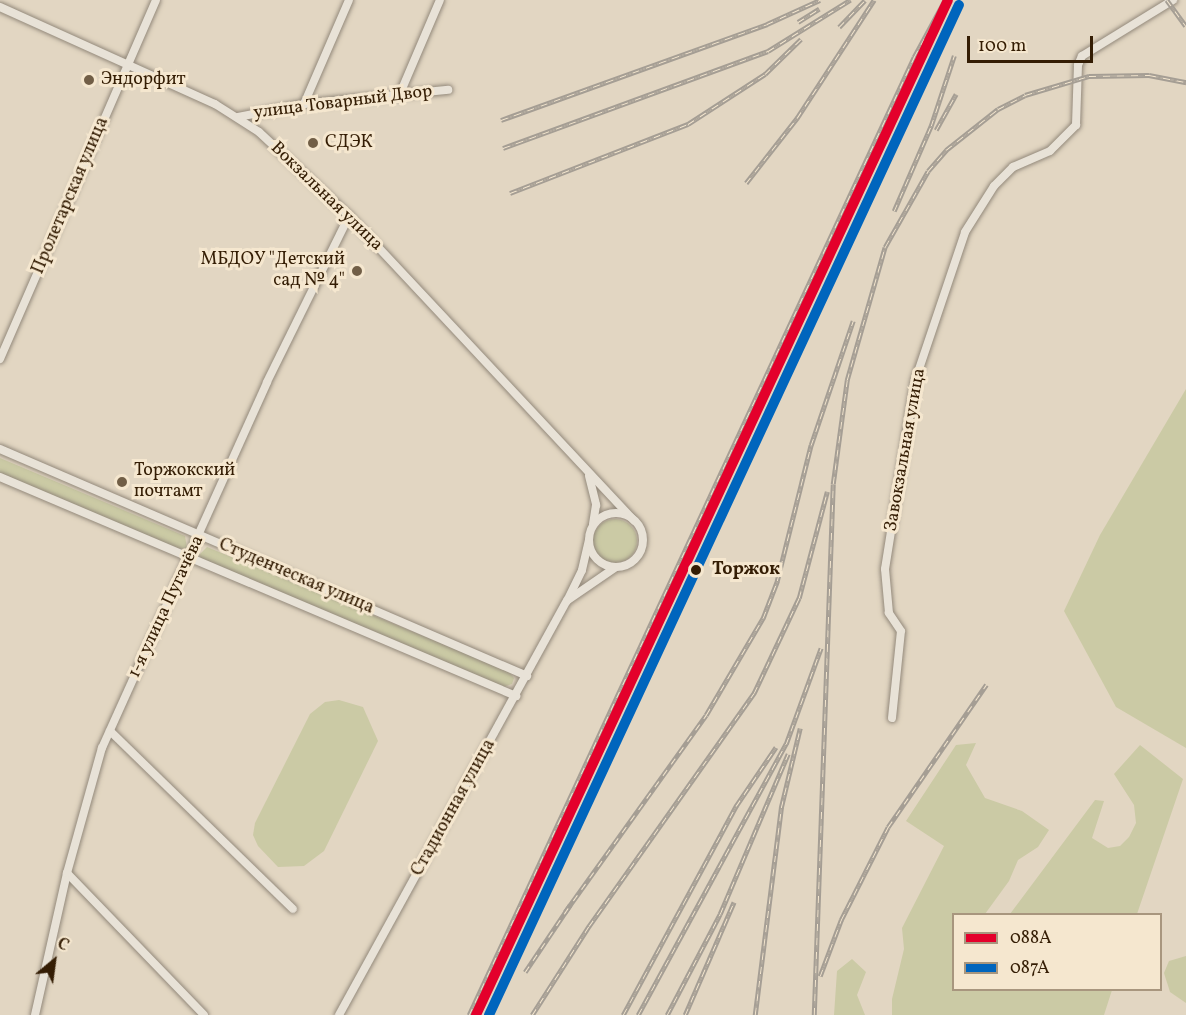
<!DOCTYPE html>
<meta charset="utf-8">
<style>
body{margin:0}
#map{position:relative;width:1186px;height:1015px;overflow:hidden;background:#e2d6c2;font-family:Vollkorn,serif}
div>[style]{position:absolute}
.green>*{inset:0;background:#cbcaa5}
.round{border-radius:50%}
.roads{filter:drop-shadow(0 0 2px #93897b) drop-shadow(0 0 2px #93897b)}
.minor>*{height:8px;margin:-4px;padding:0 4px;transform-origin:4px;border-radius:4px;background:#e8e2d7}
.minor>.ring{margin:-4px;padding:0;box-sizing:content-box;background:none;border:8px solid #e8e2d7;border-radius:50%}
.rail>*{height:4.5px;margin-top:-2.25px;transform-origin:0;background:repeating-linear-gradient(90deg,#f5e7cf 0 7px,#a59e94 0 14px);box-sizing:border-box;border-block:2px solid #a59e94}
.rail-1>*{height:10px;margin:-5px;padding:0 5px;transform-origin:5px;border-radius:5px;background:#e4002b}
.rail-2>*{height:10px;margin:-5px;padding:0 5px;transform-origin:5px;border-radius:5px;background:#0065bd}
.dots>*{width:16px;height:16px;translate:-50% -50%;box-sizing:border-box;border:3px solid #f5e7cf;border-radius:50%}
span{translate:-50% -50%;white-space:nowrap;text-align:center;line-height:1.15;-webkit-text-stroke:6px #f5e7cf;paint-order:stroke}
.poi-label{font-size:18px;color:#341d04}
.left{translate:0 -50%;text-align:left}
.right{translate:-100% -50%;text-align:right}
.street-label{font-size:18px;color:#341d04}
.stop-label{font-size:18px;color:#341d04;font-weight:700}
.legend{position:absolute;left:952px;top:913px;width:210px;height:78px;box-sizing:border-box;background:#f5e7cf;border:2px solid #a8967e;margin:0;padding:8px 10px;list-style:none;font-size:18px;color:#341d04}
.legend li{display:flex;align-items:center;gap:12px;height:30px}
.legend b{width:30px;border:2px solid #a8967e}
.north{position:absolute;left:24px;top:931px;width:60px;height:60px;-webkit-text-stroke:4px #f5e7cf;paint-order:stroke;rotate:29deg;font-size:16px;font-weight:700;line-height:24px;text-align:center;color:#341d04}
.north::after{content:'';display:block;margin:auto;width:21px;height:27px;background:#341d04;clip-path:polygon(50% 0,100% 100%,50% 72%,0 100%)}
.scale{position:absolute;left:967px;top:36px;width:126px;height:27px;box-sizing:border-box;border:3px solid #341d04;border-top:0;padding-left:8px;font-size:18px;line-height:21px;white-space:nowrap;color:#341d04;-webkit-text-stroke:4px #f5e7cf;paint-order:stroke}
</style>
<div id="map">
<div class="green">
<div style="clip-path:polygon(1186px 389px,1186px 748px,1116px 707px,1064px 611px,1100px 535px)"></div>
<div style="clip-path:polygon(0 458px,185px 536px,187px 548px,178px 549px,0 474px)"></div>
<div class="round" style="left:593px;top:519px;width:44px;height:44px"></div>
<div style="clip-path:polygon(207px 547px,508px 671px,514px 678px,512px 684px,503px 687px,202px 560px,199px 555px)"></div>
<div style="clip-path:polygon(339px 700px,363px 707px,378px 741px,324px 851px,304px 866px,278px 867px,258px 846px,253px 835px,255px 823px,310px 714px,325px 702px)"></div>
<div style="clip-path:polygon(976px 743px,966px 765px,985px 798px,1022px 811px,1049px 830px,1038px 847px,1018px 860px,1009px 881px,985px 914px,954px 914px,954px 990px,1112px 990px,1104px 1015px,892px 1015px,892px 999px,904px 949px,902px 928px,944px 846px,906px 821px,956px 745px)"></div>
<div style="clip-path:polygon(1140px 745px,1183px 779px,1137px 914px,1010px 914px,1095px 800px,1104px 801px,1092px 838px,1108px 848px,1120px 846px,1129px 837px,1136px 823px,1134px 805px,1114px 774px)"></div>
<div style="clip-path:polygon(1186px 956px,1186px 1003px,1170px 992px,1164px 973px,1169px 961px)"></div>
<div style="clip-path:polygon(852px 959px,866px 972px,857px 995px,865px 1015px,834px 1015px,837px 971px)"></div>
</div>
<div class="roads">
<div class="minor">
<div style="left:0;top:7px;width:236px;rotate:24.3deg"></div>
<div style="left:215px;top:104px;width:52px;rotate:32.5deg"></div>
<div style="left:259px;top:132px;width:123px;rotate:43deg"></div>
<div style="left:349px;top:216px;width:417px;rotate:46.9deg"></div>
<div style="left:399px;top:96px;width:104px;rotate:-66.9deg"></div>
<div style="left:304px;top:104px;width:113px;rotate:-66.6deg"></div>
<div style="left:238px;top:117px;width:67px;rotate:-11.1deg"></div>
<div style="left:304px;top:104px;width:145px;rotate:-5.6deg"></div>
<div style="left:0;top:359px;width:391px;rotate:-66.5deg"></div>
<div style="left:0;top:449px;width:574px;rotate:23.3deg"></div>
<div style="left:589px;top:476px;width:30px;rotate:76deg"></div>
<div style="left:596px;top:505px;width:19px;rotate:99deg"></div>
<div style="left:0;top:477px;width:561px;rotate:23deg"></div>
<div class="ring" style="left:589px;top:513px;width:46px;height:46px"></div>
<div style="left:568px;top:600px;width:58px;rotate:-34.5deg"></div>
<div style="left:892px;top:718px;width:87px;rotate:-84.1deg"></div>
<div style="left:901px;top:631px;width:22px;rotate:-124deg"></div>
<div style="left:889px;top:613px;width:44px;rotate:-95.2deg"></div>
<div style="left:885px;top:569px;width:190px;rotate:-80.9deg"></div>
<div style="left:915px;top:381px;width:157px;rotate:-71.4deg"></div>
<div style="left:965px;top:232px;width:54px;rotate:-57.8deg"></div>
<div style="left:994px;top:186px;width:27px;rotate:-45deg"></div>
<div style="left:1013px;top:167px;width:40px;rotate:-23.4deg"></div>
<div style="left:1050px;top:151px;width:37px;rotate:-45deg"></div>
<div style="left:1076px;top:125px;width:60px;rotate:-88.1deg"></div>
<div style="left:1078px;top:65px;width:10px;rotate:-66deg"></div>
<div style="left:1082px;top:56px;width:107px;rotate:-31.6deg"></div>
<div style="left:110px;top:731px;width:255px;rotate:44.2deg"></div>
<div style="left:67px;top:873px;width:197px;rotate:46deg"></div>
<div style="left:35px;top:1015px;width:146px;rotate:-77.3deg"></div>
<div style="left:67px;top:873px;width:130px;rotate:-74.4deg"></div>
<div style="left:102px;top:748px;width:401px;rotate:-65.7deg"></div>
<div style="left:267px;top:382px;width:185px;rotate:-63.7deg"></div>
<div style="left:339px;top:1015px;width:473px;rotate:-61.2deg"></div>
<div style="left:567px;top:601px;width:34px;rotate:-64deg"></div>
<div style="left:582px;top:570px;width:31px;rotate:-77deg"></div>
</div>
</div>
<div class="rail">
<div style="left:1167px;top:0;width:32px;rotate:54deg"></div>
<div style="left:798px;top:22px;width:25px;rotate:-32deg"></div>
<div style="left:839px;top:27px;width:37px;rotate:-46deg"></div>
<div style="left:501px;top:120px;width:283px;rotate:-19.8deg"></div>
<div style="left:767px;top:24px;width:58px;rotate:-24.4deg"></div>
<div style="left:936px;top:130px;width:41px;rotate:-60.9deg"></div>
<div style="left:503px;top:148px;width:282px;rotate:-20.1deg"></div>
<div style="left:768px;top:51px;width:97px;rotate:-31.9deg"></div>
<div style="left:746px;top:183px;width:83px;rotate:-51.9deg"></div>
<div style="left:797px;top:118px;width:141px;rotate:-56.9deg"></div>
<div style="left:510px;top:193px;width:191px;rotate:-21.2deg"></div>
<div style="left:688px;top:124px;width:92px;rotate:-33deg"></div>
<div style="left:765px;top:74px;width:50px;rotate:-44.2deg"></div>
<div style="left:894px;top:211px;width:93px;rotate:-66.5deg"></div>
<div style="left:931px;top:126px;width:74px;rotate:-71.8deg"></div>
<div style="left:565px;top:912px;width:242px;rotate:-54.4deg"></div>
<div style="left:706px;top:715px;width:113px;rotate:-59.6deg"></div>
<div style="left:763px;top:618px;width:40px;rotate:-69deg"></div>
<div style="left:777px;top:581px;width:140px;rotate:-76deg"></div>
<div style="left:811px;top:445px;width:131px;rotate:-71.3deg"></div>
<div style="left:525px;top:972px;width:81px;rotate:-56.1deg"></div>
<div style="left:820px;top:976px;width:60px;rotate:-69.4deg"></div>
<div style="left:841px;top:920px;width:104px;rotate:-63.2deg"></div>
<div style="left:888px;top:827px;width:173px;rotate:-55.4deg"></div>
<div style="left:469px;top:1015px;width:1056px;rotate:-65.08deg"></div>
<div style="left:914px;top:57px;width:65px;rotate:-61.5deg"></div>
<div style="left:532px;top:1015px;width:106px;rotate:-57.4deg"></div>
<div style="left:589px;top:926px;width:286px;rotate:-54.7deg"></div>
<div style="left:754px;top:693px;width:105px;rotate:-64.7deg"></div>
<div style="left:799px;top:598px;width:110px;rotate:-75.2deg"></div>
<div style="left:623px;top:1015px;width:238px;rotate:-61.6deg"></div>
<div style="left:736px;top:806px;width:71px;rotate:-55.9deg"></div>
<div style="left:638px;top:1015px;width:309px;rotate:-61.4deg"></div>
<div style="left:786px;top:744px;width:102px;rotate:-70deg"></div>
<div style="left:667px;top:1015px;width:114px;rotate:-62.3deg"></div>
<div style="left:720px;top:914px;width:174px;rotate:-67deg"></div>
<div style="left:685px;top:1015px;width:123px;rotate:-66.6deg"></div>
<div style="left:755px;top:1015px;width:209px;rotate:-82.8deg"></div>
<div style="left:781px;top:808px;width:82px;rotate:-76.6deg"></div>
<div style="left:814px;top:1015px;width:531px;rotate:-87.95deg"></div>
<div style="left:833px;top:484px;width:105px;rotate:-82.3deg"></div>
<div style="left:847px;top:380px;width:138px;rotate:-74.1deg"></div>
<div style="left:885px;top:247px;width:87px;rotate:-60.5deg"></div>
<div style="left:928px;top:171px;width:28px;rotate:-49deg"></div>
<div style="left:946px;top:150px;width:66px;rotate:-38.3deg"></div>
<div style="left:998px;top:109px;width:30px;rotate:-27deg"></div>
<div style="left:1025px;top:95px;width:67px;rotate:-16.5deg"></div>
<div style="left:1089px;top:76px;width:60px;rotate:-1deg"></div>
<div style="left:1149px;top:75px;width:38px;rotate:11deg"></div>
</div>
<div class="rail-1">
<div style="left:476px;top:1015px;width:1119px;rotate:-65.06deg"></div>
</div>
<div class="rail-2">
<div style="left:489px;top:1015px;width:1114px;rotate:-65.05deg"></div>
</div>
<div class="dots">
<div style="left:89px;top:80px;background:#715e46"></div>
<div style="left:313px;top:143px;background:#715e46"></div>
<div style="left:357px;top:271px;background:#715e46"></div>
<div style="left:122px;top:482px;background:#715e46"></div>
<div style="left:696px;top:570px;background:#341d04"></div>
</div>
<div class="poi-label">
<span class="left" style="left:101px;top:80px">Эндорфит</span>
<span class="left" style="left:325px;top:143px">СДЭК</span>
<span class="right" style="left:345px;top:271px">МБДОУ "Детский<br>сад № 4"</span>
<span class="left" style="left:134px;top:482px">Торжокский<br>почтамт</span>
</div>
<div class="street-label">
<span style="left:343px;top:103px;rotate:-7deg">улица Товарный Двор</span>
<span style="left:71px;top:196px;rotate:-67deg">Пролетарская улица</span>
<span style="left:326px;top:197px;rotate:44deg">Вокзальная улица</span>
<span style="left:906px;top:450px;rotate:-80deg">Завокзальная улица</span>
<span style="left:296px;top:577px;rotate:23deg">Студенческая улица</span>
<span style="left:167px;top:607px;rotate:-65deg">1-я улица Пугачёва</span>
<span style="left:454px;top:808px;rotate:-61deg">Стадионная улица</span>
</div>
<div class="stop-label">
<span class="left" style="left:712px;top:570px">Торжок</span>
</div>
<ul class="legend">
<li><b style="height:8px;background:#e4002b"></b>088А</li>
<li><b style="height:8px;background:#0065bd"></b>087А</li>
</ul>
<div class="north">С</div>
<div class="scale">100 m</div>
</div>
